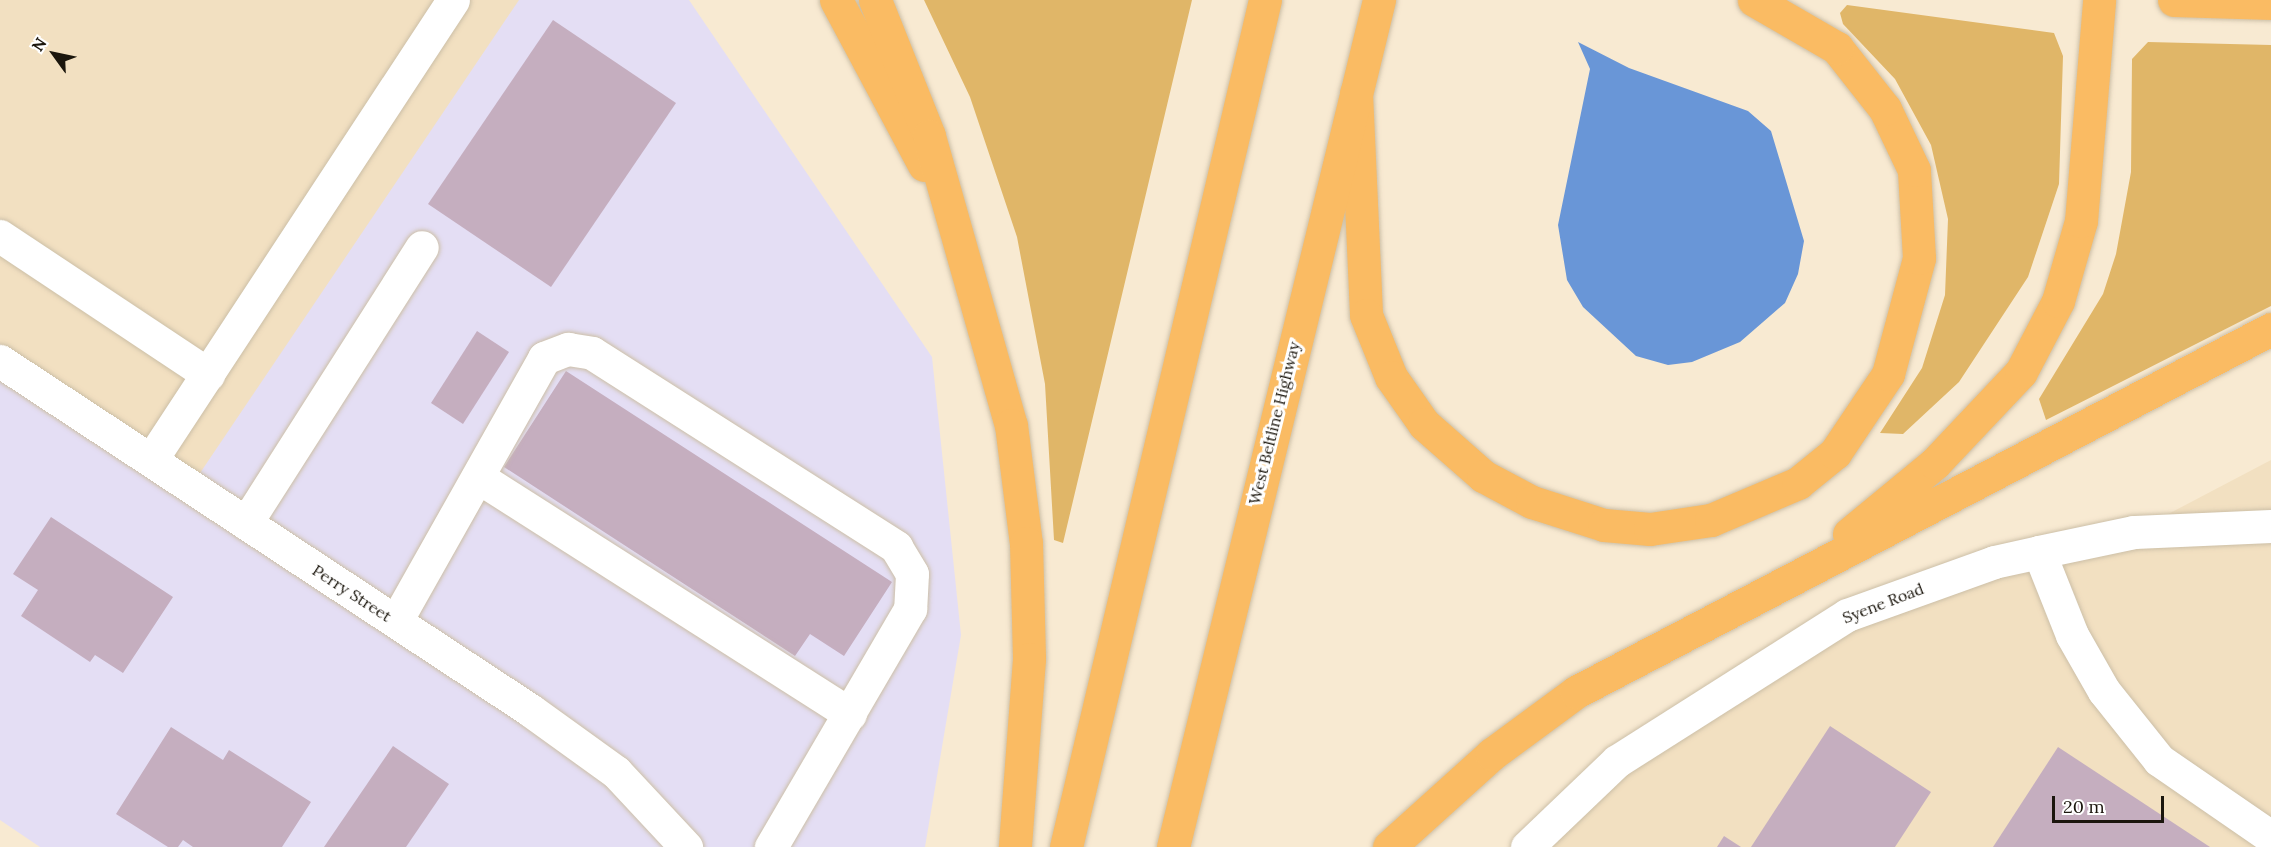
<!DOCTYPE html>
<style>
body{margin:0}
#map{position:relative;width:2271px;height:847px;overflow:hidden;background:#f8ead2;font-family:Lora,serif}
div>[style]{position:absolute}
.commercial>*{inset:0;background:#e4def4}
.built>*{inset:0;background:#f2e0c1}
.green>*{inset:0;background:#e0b668}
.water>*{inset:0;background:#6996d7}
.building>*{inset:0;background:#c5aebf}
.roads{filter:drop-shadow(0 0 2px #ccbfa7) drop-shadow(0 0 2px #ccbfa7)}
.minor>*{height:33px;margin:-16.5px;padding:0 16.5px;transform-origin:16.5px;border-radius:16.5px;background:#fff}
.highway>*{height:33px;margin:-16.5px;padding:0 16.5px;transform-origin:16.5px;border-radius:16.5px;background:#fabb63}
span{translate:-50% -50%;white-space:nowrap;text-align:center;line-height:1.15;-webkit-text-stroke:6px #fff;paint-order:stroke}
.street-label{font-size:16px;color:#1b160d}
.north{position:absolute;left:24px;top:24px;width:60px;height:60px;-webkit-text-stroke:4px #fff;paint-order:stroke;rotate:303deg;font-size:16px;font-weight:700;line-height:24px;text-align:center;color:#1b160d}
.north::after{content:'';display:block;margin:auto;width:21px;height:27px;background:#1b160d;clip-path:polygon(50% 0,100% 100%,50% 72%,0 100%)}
.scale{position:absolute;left:2052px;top:796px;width:112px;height:27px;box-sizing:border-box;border:3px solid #1b160d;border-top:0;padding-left:8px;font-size:18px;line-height:21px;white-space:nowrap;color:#1b160d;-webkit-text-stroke:4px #fff;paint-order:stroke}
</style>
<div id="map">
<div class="commercial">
<div style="clip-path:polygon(0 0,689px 0,932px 357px,961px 635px,925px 847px,40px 847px,0 820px)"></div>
</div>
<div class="built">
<div style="clip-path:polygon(0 0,519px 0,196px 479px,0 344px)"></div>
<div style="clip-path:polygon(2271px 460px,2271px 847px,1527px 847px,1617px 761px,1847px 615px,2134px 532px)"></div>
</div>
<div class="green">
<div style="clip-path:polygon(924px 0,1192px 0,1063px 543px,1054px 540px,1045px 384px,1017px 237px,970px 97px)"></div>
<div style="clip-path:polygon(1847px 5px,2054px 33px,2063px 56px,2059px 184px,2028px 277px,1959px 382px,1903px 434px,1880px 433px,1922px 368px,1945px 295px,1948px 219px,1931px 145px,1895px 79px,1843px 24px,1840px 13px)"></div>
<div style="clip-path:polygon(2148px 42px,2271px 45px,2271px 306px,2046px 420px,2039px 399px,2103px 294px,2116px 254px,2131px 172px,2132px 59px)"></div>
</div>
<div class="water">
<div style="clip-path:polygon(1578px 42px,1629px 68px,1748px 111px,1771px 131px,1804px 241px,1798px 274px,1785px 303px,1740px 342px,1692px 362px,1668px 365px,1636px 356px,1583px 307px,1567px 280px,1558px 225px,1590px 69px)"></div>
</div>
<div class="building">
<div style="clip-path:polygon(553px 20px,676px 103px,551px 287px,428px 204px)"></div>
<div style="clip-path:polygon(477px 331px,509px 352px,463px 424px,431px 403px)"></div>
<div style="clip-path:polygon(566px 371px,892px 582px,844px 656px,810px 634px,795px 656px,504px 467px)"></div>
<div style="clip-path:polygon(51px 517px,173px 597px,123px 673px,95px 655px,90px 662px,21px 616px,38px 590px,13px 574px)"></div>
<div style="clip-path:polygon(1830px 726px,1931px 792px,1895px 847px,1751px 847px)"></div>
<div style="clip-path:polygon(171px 727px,223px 760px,229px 750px,311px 802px,282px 847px,193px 847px,183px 840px,178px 847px,168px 847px,116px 814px)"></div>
<div style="clip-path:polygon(393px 746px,449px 784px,406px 847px,324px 847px)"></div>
<div style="clip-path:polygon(2058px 747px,2210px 847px,1993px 847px)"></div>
<div style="clip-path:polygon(1724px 836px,1741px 847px,1717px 847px)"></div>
</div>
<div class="roads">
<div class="minor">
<div style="left:0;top:236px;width:250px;rotate:33.6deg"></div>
<div style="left:0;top:361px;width:635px;rotate:33.36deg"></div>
<div style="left:530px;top:710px;width:106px;rotate:35.8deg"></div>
<div style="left:616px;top:772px;width:103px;rotate:47deg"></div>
<div style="left:151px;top:460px;width:550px;rotate:-56.71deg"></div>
<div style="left:478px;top:477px;width:441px;rotate:32.5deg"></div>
<div style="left:246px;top:523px;width:327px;rotate:-57.5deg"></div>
<div style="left:2039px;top:552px;width:89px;rotate:68.3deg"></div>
<div style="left:2072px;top:635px;width:64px;rotate:60.3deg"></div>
<div style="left:2104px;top:691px;width:88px;rotate:51.4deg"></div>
<div style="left:2159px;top:760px;width:136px;rotate:34.5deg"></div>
<div style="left:396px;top:621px;width:302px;rotate:-60.6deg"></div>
<div style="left:544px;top:358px;width:26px;rotate:-21deg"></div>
<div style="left:568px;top:349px;width:24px;rotate:9deg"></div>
<div style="left:592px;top:353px;width:361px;rotate:32.5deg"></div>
<div style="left:896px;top:547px;width:31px;rotate:59deg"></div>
<div style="left:912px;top:574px;width:35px;rotate:93deg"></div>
<div style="left:910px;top:609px;width:276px;rotate:120.3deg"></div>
<div style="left:1527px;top:847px;width:124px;rotate:-43.7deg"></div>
<div style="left:1617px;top:761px;width:272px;rotate:-32.4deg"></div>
<div style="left:1847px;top:615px;width:156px;rotate:-19.8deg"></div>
<div style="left:1994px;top:562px;width:46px;rotate:-12.5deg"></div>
<div style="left:2039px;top:552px;width:97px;rotate:-11.9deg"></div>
<div style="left:2134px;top:532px;width:137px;rotate:-2.5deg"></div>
</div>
<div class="highway">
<div style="left:836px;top:0;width:187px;rotate:61.9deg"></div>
<div style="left:875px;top:0;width:146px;rotate:68.3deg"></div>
<div style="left:929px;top:136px;width:300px;rotate:74.2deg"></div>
<div style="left:1011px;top:425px;width:119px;rotate:82.8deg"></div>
<div style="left:1026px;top:543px;width:116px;rotate:88.5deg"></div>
<div style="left:1029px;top:659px;width:189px;rotate:94.3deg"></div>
<div style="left:2174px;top:0;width:97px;rotate:1.8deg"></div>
<div style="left:1356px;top:93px;width:222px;rotate:87.4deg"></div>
<div style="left:1366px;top:315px;width:67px;rotate:68deg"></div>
<div style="left:1391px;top:377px;width:57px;rotate:54.9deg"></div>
<div style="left:1424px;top:424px;width:79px;rotate:41.4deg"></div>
<div style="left:1483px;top:476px;width:55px;rotate:28deg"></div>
<div style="left:1532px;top:502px;width:76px;rotate:17.7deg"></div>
<div style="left:1604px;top:525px;width:46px;rotate:5deg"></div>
<div style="left:1650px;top:529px;width:62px;rotate:-8.4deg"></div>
<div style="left:1711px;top:520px;width:95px;rotate:-23deg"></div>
<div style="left:1798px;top:483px;width:48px;rotate:-39deg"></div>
<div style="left:1835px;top:453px;width:95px;rotate:-56.1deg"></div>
<div style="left:1888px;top:374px;width:120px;rotate:-75deg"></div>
<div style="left:1919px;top:258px;width:88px;rotate:-93.3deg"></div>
<div style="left:1914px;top:170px;width:68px;rotate:-115.4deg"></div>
<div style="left:1885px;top:109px;width:78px;rotate:-128.2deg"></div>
<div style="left:1837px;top:48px;width:96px;rotate:-150deg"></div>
<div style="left:1849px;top:534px;width:112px;rotate:-39.5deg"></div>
<div style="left:1935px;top:463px;width:125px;rotate:-46.6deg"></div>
<div style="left:2021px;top:372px;width:80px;rotate:-62.5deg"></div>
<div style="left:2058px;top:301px;width:83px;rotate:-74deg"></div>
<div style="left:2081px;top:221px;width:222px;rotate:-85.3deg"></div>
<div style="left:1066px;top:847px;width:870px;rotate:-76.78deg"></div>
<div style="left:1173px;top:847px;width:872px;rotate:-76.33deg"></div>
<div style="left:1389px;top:847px;width:139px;rotate:-42.1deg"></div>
<div style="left:1492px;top:754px;width:104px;rotate:-36.4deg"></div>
<div style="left:1576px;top:692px;width:784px;rotate:-27.58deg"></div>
</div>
</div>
<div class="street-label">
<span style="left:1274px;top:423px;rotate:-76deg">West Beltline Highway</span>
<span style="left:352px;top:593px;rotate:33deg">Perry Street</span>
<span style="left:1883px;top:603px;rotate:-21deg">Syene Road</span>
</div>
<div class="north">N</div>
<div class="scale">20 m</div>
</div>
